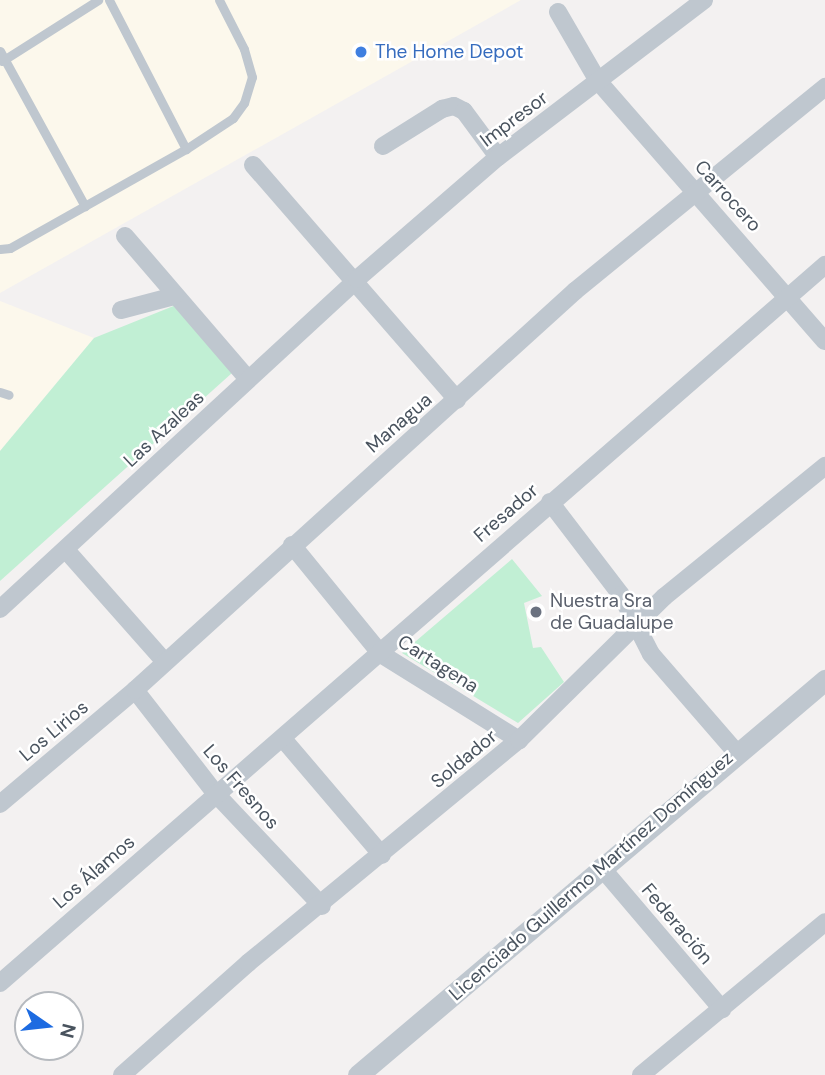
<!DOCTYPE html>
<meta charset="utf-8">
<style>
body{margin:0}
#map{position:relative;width:825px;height:1075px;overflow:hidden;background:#f3f1f1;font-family:"DM Sans",sans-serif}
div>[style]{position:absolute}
.commercial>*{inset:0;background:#fcf8ec}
.green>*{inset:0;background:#c1efd4}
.service>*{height:9px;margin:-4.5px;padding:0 4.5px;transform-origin:4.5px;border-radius:4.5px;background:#bfc7cf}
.minor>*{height:18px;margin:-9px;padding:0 9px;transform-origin:9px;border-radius:9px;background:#bfc7cf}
.tertiary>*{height:21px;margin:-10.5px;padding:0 10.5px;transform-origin:10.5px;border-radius:10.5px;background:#bfc7cf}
.dots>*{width:19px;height:19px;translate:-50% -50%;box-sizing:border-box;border:4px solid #fff;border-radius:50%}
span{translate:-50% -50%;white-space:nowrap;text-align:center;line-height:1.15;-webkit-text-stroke:5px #fff;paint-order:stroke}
.shop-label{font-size:19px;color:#366cbe}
.left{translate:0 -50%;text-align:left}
.street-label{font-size:19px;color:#49535e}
.worship-label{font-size:19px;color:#5b616d}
.north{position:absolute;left:14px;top:991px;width:70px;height:70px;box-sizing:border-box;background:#fff;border:2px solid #b6babf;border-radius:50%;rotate:104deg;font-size:19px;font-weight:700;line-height:28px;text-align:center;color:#49535e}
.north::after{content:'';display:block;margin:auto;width:24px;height:32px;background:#1d6be1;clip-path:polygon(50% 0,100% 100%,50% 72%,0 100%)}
</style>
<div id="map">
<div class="commercial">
<div style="clip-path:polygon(0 0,521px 0,0 293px)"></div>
<div style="clip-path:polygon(0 301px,94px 338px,0 451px)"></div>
</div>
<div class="green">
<div style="clip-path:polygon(176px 305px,232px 373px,0 581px,0 451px,94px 338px)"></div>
<div style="clip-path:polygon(512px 559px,542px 596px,524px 603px,533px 648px,541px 647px,564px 682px,518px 723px,402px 653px)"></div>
</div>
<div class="service">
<div style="left:109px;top:0;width:168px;rotate:62.7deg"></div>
<div style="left:0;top:51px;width:177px;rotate:61.3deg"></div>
<div style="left:2px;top:61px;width:114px;rotate:-32.4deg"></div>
<div style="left:0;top:249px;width:10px;rotate:-6deg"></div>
<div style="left:10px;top:248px;width:202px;rotate:-29.4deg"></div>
<div style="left:186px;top:149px;width:56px;rotate:-33.4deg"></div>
<div style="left:233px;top:118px;width:19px;rotate:-54deg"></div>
<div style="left:244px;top:103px;width:27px;rotate:-73deg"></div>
<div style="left:252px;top:77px;width:29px;rotate:-106deg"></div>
<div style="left:244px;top:49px;width:55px;rotate:-117deg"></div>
<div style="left:0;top:392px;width:9px;rotate:18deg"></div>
</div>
<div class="minor">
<div style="left:558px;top:12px;width:80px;rotate:59.9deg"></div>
<div style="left:598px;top:81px;width:345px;rotate:48.9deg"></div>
<div style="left:383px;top:146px;width:70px;rotate:-32.1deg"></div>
<div style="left:442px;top:109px;width:12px;rotate:-14deg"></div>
<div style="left:454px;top:106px;width:11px;rotate:27deg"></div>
<div style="left:464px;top:111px;width:57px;rotate:53.5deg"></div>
<div style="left:253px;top:165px;width:311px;rotate:49deg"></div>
<div style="left:125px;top:236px;width:189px;rotate:49.3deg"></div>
<div style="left:121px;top:310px;width:55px;rotate:-14.8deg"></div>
<div style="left:550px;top:502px;width:117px;rotate:52.6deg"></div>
<div style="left:621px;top:595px;width:66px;rotate:63deg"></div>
<div style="left:651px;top:654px;width:130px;rotate:49.1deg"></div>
<div style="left:292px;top:545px;width:141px;rotate:50.8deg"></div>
<div style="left:381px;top:654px;width:163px;rotate:31.9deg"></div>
<div style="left:66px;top:550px;width:149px;rotate:48.5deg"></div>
<div style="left:0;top:609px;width:486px;rotate:-42.7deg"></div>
<div style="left:357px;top:279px;width:186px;rotate:-40.9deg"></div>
<div style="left:498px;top:157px;width:259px;rotate:-37.3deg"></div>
<div style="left:135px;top:690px;width:132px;rotate:52.1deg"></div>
<div style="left:216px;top:794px;width:154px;rotate:46.6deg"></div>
<div style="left:284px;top:740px;width:151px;rotate:49.6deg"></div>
<div style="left:0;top:804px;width:177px;rotate:-40.2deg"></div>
<div style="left:135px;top:690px;width:594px;rotate:-42.2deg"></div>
<div style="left:575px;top:291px;width:323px;rotate:-39.2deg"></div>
<div style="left:601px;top:867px;width:187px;rotate:49.6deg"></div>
<div style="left:0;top:983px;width:1094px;rotate:-41.03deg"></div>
<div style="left:122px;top:1075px;width:169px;rotate:-41.6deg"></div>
<div style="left:248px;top:963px;width:351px;rotate:-39.5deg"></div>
<div style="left:519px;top:740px;width:204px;rotate:-44.6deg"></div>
<div style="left:664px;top:597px;width:208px;rotate:-39.1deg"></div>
<div style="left:641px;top:1075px;width:239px;rotate:-39.7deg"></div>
</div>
<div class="tertiary">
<div style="left:358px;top:1075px;width:612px;rotate:-40.23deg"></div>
</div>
<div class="dots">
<div style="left:361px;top:52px;background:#3f7fe0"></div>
<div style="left:536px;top:612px;background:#6b7280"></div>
</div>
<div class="shop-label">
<span class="left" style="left:375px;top:52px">The Home Depot</span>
</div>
<div class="street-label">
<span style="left:514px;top:119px;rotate:-37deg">Impresor</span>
<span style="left:728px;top:196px;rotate:48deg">Carrocero</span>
<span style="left:399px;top:423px;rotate:-41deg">Managua</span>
<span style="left:164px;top:429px;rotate:-43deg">Las Azaleas</span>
<span style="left:506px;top:513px;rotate:-41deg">Fresador</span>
<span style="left:438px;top:664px;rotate:32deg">Cartagena</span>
<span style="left:54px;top:731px;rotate:-40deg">Los Lirios</span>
<span style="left:464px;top:759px;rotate:-40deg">Soldador</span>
<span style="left:241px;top:787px;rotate:49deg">Los Fresnos</span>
<span style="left:94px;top:872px;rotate:-41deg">Los Álamos</span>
<span style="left:591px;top:876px;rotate:-41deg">Licenciado Guillermo Martínez Domínguez</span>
<span style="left:677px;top:924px;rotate:50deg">Federación</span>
</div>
<div class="worship-label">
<span class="left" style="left:550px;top:612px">Nuestra Sra<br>de Guadalupe</span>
</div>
<div class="north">N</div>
</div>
